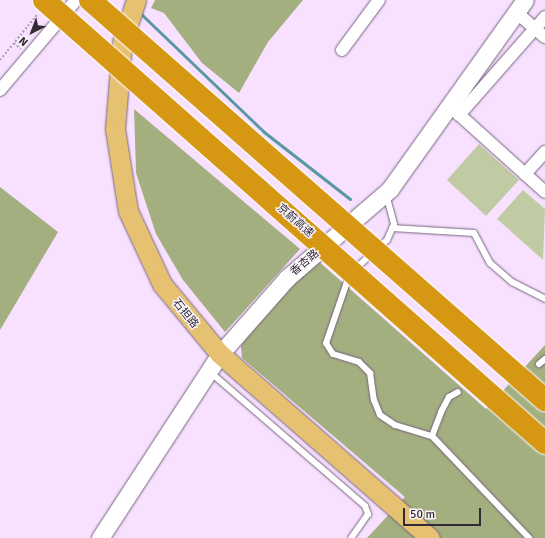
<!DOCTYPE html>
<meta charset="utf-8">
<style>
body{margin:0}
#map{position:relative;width:545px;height:538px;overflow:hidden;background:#f7e1ff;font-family:Signika,"Noto Sans SC",sans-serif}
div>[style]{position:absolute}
.green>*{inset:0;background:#c1cba3}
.forest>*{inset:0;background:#a4af80}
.stream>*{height:3px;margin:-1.5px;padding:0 1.5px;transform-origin:1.5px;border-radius:1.5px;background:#5997a2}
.path>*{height:2px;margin-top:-1px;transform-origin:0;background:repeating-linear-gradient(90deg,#b09fb6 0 2px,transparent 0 4px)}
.roads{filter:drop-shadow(0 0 1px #77647e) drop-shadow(0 0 1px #77647e)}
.lane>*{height:6px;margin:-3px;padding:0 3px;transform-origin:3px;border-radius:3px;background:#fff}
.street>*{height:12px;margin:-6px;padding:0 6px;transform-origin:6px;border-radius:6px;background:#fff}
.secondary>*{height:17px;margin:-8.5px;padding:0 8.5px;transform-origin:8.5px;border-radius:8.5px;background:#fff}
.primary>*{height:19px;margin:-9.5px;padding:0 9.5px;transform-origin:9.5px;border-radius:9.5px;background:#e6c171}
.bridges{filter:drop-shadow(0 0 1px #fff) drop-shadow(0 0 1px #fff)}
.highway-bridge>*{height:22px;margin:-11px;padding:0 11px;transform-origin:11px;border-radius:11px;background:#d69712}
span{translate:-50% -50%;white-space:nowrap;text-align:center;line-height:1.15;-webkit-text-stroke:3px #faf5fb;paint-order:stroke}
.street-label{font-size:11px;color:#322a35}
.north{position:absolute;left:12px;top:12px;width:40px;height:40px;-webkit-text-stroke:3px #faf5fb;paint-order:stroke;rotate:222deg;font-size:11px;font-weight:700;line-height:16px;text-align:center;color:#322a35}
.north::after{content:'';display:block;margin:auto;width:14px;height:18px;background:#322a35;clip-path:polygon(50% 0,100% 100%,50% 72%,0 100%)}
.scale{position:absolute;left:403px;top:508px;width:78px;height:18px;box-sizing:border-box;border:2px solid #322a35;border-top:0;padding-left:5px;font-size:12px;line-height:14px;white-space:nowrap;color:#322a35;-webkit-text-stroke:3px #faf5fb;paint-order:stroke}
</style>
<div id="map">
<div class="green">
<div style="clip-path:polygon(479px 144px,519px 180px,486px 216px,447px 180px)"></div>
<div style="clip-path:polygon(523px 190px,545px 209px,543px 260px,497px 219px)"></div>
</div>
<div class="forest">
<div style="clip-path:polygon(155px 0,303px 0,268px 42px,239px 93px,202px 63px,164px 13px,151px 8px)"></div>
<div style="clip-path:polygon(134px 109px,300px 249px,225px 332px,183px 280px,156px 234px,136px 173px)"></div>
<div style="clip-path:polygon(0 187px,58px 232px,0 330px)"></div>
<div style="clip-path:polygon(316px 259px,486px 409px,545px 345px,545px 538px,367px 538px,405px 497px,242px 358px,241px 346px,256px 323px)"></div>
</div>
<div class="stream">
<div style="left:139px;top:12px;width:173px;rotate:43.8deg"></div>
<div style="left:264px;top:132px;width:109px;rotate:37.9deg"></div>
</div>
<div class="path">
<div style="left:14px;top:43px;width:9px;rotate:41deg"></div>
<div style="left:0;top:60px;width:58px;rotate:-50.6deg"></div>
</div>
<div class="roads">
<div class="lane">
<div style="left:392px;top:228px;width:82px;rotate:3.5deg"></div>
<div style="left:474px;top:233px;width:34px;rotate:62deg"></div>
<div style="left:490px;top:263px;width:29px;rotate:41deg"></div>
<div style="left:512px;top:282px;width:37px;rotate:27deg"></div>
<div style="left:355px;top:269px;width:43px;rotate:-42.2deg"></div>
<div style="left:387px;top:240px;width:17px;rotate:-66deg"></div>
<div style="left:394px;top:224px;width:30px;rotate:-105deg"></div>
<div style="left:349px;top:276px;width:71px;rotate:108.9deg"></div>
<div style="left:326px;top:343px;width:13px;rotate:58deg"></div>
<div style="left:333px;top:354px;width:27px;rotate:17deg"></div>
<div style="left:359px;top:362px;width:16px;rotate:45deg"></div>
<div style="left:370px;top:373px;width:27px;rotate:82deg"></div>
<div style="left:374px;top:400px;width:16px;rotate:68deg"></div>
<div style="left:380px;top:415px;width:18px;rotate:34deg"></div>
<div style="left:395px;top:425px;width:39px;rotate:17deg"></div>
<div style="left:432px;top:436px;width:141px;rotate:46.4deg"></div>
<div style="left:539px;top:364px;width:8px;rotate:-40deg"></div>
<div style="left:210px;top:372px;width:205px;rotate:40.8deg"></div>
<div style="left:365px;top:506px;width:9px;rotate:69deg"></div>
<div style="left:368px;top:514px;width:29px;rotate:125deg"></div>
<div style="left:432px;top:436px;width:26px;rotate:-69deg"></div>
<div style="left:441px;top:412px;width:17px;rotate:-62deg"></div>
<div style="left:449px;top:397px;width:10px;rotate:-29deg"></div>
</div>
<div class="street">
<div style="left:516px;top:12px;width:38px;rotate:41deg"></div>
<div style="left:342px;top:50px;width:62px;rotate:-53.5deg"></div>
<div style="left:0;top:90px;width:118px;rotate:-49.8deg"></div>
<div style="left:454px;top:110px;width:122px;rotate:42deg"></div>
<div style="left:459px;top:115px;width:130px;rotate:-48.7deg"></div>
<div style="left:525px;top:174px;width:30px;rotate:-48deg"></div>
</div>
<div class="secondary">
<div style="left:100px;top:538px;width:220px;rotate:-56.9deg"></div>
<div style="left:220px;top:354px;width:101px;rotate:-48.6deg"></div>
<div style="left:287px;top:278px;width:136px;rotate:-40.8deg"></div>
<div style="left:390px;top:189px;width:232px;rotate:-54.5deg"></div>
</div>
<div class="primary">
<div style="left:136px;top:0;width:45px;rotate:108deg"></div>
<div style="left:122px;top:43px;width:86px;rotate:94.7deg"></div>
<div style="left:115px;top:129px;width:83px;rotate:81deg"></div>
<div style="left:128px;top:211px;width:81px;rotate:65deg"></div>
<div style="left:162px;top:284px;width:91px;rotate:50.4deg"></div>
<div style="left:220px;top:354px;width:279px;rotate:41.2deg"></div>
</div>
</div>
<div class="bridges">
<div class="highway-bridge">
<div style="left:44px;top:0;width:669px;rotate:41.48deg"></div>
<div style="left:90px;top:0;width:606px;rotate:41.32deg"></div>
</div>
</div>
<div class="street-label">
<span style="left:295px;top:221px;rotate:41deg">京蔚高速</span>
<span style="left:305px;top:263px;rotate:-40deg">香杏路</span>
<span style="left:185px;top:314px;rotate:51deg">石担路</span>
</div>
<div class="north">N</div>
<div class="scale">50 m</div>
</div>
